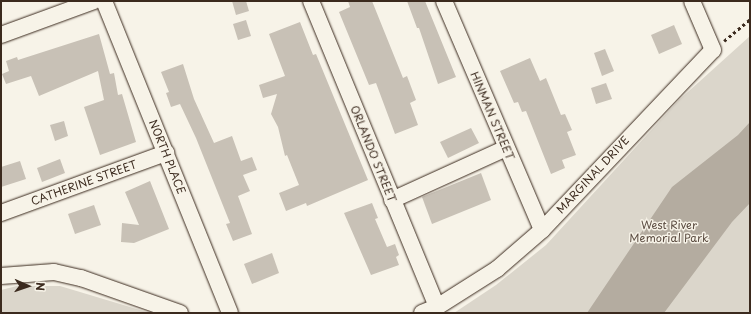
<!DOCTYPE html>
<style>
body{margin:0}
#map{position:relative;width:751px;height:314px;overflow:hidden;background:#f7f3e8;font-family:"Playpen Sans",sans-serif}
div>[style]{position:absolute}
.green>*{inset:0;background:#dbd6cb}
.water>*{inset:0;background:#b4aca0}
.building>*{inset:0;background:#c8c1b6}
.path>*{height:2.5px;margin-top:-1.25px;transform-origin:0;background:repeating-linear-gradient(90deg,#3b2a1e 0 3px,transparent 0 6px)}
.roads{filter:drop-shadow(0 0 1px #3b2a1e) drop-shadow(0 0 1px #3b2a1e)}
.minor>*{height:16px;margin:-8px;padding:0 8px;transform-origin:8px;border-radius:8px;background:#f7f3e8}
span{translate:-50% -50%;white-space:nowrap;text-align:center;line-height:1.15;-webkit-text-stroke:3px #f7f3e8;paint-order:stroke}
.street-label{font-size:11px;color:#3b2a1e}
.park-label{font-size:11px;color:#5b4c41}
.frame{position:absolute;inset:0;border:2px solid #3b2a1e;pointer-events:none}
.north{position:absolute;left:8px;top:266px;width:40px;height:40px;-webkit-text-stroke:3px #f7f3e8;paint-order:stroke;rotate:92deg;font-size:11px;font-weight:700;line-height:16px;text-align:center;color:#3b2a1e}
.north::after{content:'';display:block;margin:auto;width:14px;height:18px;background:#3b2a1e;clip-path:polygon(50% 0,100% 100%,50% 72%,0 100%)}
</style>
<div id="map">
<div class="green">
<div style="clip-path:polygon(750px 36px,750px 313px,454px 313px,496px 285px,546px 245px,679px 100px)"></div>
<div style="clip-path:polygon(17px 286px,60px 286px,150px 313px,1px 313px,1px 290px)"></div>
</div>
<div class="water">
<div style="clip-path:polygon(750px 122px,750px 203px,732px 222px,664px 313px,587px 313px,672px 187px,738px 135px)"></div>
</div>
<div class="building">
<div style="clip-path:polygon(232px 1px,246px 1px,249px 11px,236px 15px)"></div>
<div style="clip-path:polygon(348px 1px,372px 1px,403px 78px,407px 76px,416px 100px,410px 103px,418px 125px,395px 134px,376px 83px,369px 85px,339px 12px,350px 7px)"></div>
<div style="clip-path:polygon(407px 1px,425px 1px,456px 77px,438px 84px,419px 28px,417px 28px)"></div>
<div style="clip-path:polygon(246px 20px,251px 36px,238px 40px,233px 24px)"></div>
<div style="clip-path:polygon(300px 22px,313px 55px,316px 54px,368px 180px,307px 206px,306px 203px,286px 211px,279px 193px,299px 185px,287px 155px,285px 156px,278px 127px,271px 114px,277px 94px,263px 98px,259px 85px,285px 76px,269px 34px)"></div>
<div style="clip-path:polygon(674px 25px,682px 44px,659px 54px,651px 35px)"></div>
<div style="clip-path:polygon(99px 34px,110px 74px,114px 73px,118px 95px,122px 94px,136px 142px,100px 155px,84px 107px,104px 100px,98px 71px,39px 96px,31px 76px,6px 84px,2px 74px,9px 71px,6px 61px,17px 57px,18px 60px)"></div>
<div style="clip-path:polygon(605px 49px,614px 71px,602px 76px,594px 53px)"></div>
<div style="clip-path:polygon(530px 58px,540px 81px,546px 78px,561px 115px,565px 114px,572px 130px,567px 132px,576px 155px,562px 160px,565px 168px,551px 174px,526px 111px,522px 112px,518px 102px,514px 103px,500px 71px)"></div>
<div style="clip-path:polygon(183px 64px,194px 99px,214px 143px,232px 136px,241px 161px,252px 157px,257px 170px,243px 175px,250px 191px,238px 196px,252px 234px,233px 241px,226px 224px,230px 223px,196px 138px,180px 104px,171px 107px,166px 93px,169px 92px,161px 72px)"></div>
<div style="clip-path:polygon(606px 83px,612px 99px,596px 104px,591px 88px)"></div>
<div style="clip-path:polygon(64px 121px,68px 136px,55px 141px,50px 125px)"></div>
<div style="clip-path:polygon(471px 128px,479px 143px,448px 158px,440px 142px)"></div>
<div style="clip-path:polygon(60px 159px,65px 173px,42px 182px,37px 168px)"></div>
<div style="clip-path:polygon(20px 161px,26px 179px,1px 187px,1px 167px)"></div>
<div style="clip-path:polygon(481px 173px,491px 200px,432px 224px,422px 197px)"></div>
<div style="clip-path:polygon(150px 181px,169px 229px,134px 243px,121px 242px,122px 223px,139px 225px,125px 192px)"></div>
<div style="clip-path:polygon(372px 203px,378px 218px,375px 219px,387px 247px,395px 244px,399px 255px,396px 257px,399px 265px,371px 275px,344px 213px)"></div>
<div style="clip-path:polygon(94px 205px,101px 225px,75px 234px,68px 214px)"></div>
<div style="clip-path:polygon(272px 253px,279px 273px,252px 284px,244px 264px)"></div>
</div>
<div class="path">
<div style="left:724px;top:41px;width:34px;rotate:-40deg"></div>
</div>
<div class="roads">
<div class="minor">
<div style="left:104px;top:1px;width:336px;rotate:68deg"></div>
<div style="left:311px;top:1px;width:331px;rotate:67.6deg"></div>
<div style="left:444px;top:1px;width:249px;rotate:66.8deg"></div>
<div style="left:1px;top:35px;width:99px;rotate:-20.1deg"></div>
<div style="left:392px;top:200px;width:125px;rotate:-24.5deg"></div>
<div style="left:1px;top:213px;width:176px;rotate:-20deg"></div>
<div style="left:1px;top:276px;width:53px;rotate:-4.3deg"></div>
<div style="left:54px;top:272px;width:28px;rotate:13deg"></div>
<div style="left:81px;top:278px;width:105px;rotate:19.5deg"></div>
<div style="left:422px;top:313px;width:16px;rotate:-22deg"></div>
<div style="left:437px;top:307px;width:71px;rotate:-32.3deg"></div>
<div style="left:497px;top:269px;width:60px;rotate:-40.9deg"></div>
<div style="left:542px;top:230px;width:248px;rotate:-46.5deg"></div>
<div style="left:713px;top:50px;width:53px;rotate:-113.2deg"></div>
</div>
</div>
<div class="street-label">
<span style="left:492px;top:116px;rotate:67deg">HINMAN STREET</span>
<span style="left:373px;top:154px;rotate:68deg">ORLANDO STREET</span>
<span style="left:167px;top:157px;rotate:68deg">NORTH PLACE</span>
<span style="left:593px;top:175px;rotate:-47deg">MARGINAL DRIVE</span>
<span style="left:84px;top:183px;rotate:-20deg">CATHERINE STREET</span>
</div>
<div class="park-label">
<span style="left:669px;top:232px">West River<br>Memorial Park</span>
</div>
<div class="frame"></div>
<div class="north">N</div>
</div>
